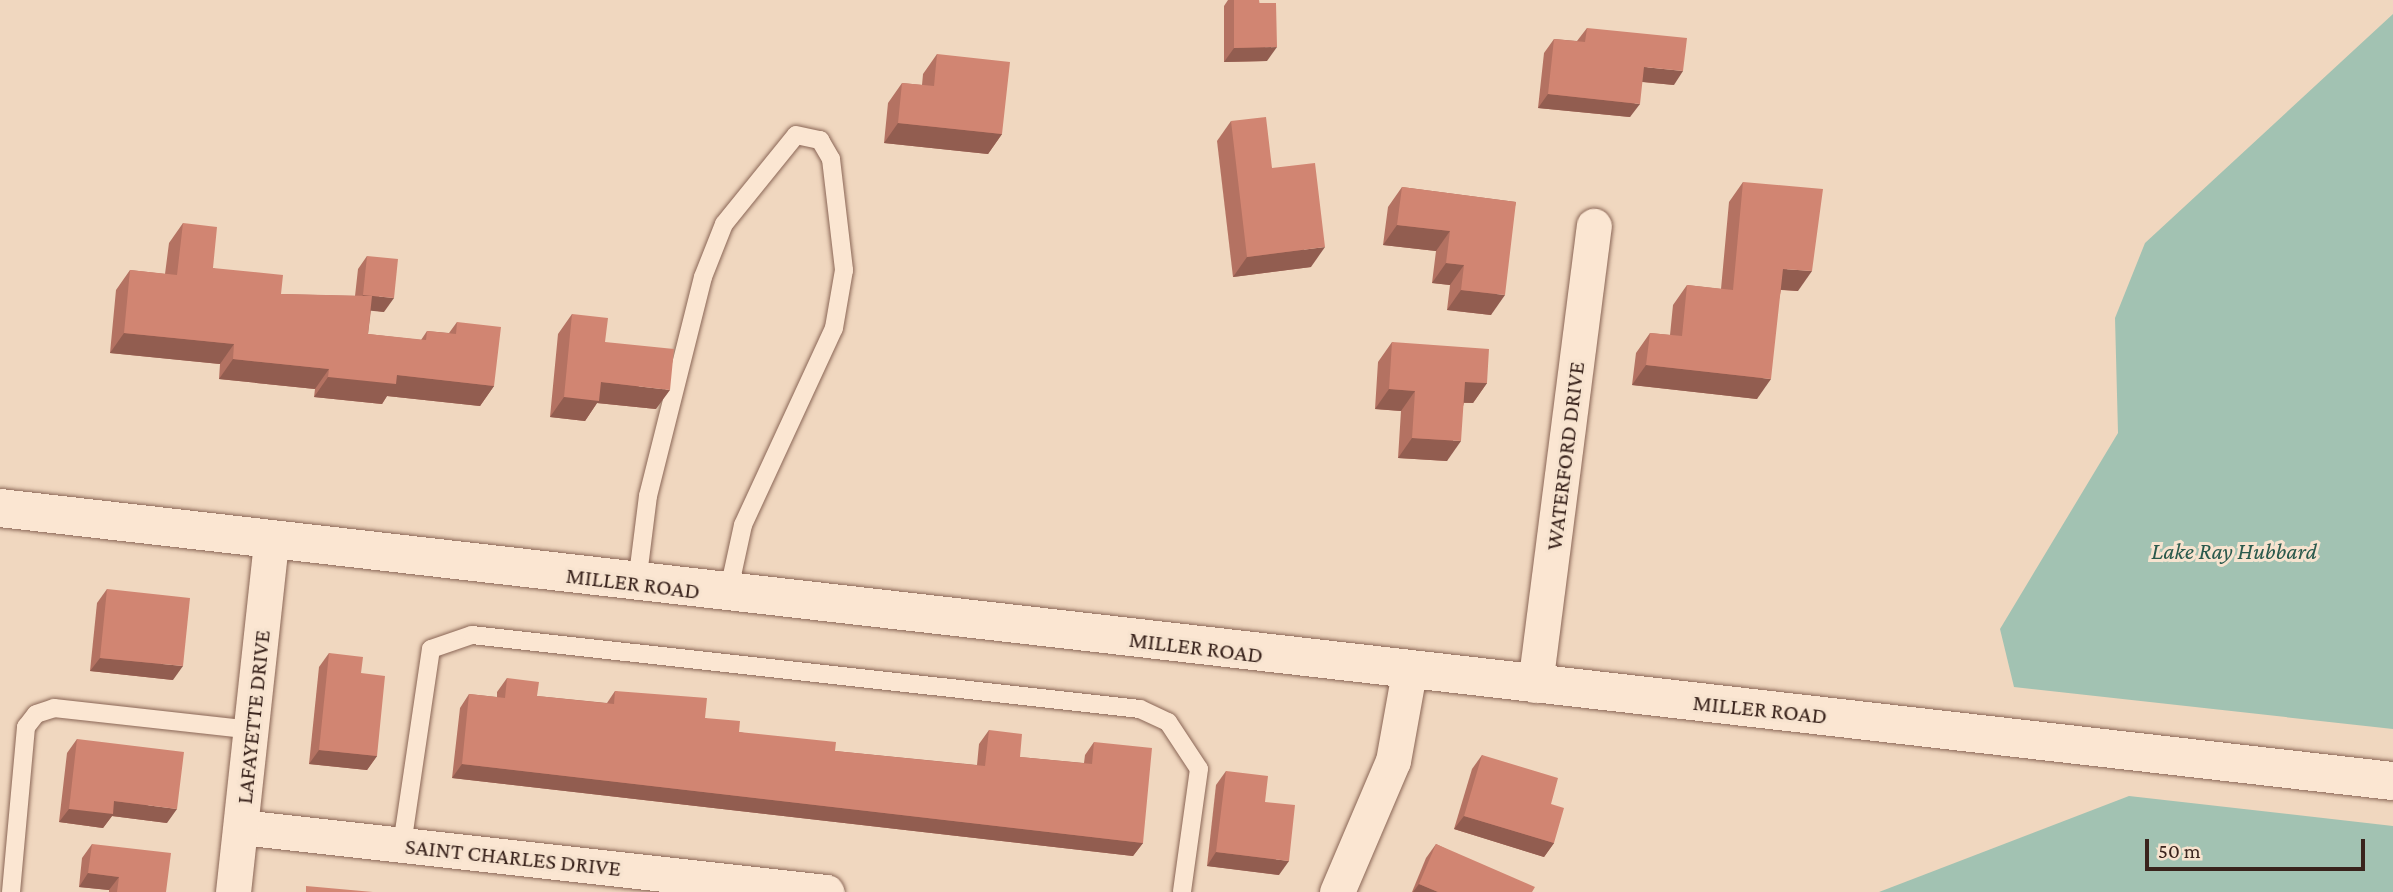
<!DOCTYPE html>
<style>
body{margin:0}
#map{position:relative;width:2393px;height:892px;overflow:hidden;background:#f0d7bf;font-family:"Crimson Pro",serif}
div>[style]{position:absolute}
.water>*{inset:0;background:#a2c2b2}
.roads{filter:drop-shadow(0 0 2px #8a6656) drop-shadow(0 0 2px #8a6656)}
.lane>*{height:18px;margin:-9px;padding:0 9px;transform-origin:9px;border-radius:9px;background:#fbe6d2}
.street>*{height:35px;margin:-17.5px;padding:0 17.5px;transform-origin:17.5px;border-radius:17.5px;background:#fbe6d2}
.secondary>*{height:38px;margin:-19px;padding:0 19px;transform-origin:19px;border-radius:19px;background:#fbe6d2}
.wall>*{inset:0;background:#b47262}
.shaded-wall>*{inset:0;background:#925d50}
.building>*{inset:0;background:#d18572}
span{translate:-50% -50%;white-space:nowrap;text-align:center;line-height:1.15;-webkit-text-stroke:6px #f7e3cf;paint-order:stroke}
.street-label{font-size:23px;color:#39231c}
.water-label{font-size:24px;color:#2a594c;font-style:italic}
.scale{position:absolute;left:2145px;top:839px;width:220px;height:32px;box-sizing:border-box;border:4px solid #39231c;border-top:0;padding-left:9px;font-size:21px;line-height:24px;white-space:nowrap;color:#39231c;-webkit-text-stroke:5px #f7e3cf;paint-order:stroke}
</style>
<div id="map">
<div class="water">
<div style="clip-path:polygon(2393px 14px,2393px 729px,2014px 687px,2000px 629px,2118px 433px,2115px 318px,2145px 243px)"></div>
<div style="clip-path:polygon(2129px 796px,2393px 826px,2393px 892px,1879px 892px)"></div>
</div>
<div class="roads">
<div class="lane">
<div style="left:637px;top:583px;width:88px;rotate:-82.8deg"></div>
<div style="left:648px;top:496px;width:226px;rotate:-75.9deg"></div>
<div style="left:703px;top:277px;width:57px;rotate:-68.4deg"></div>
<div style="left:724px;top:224px;width:114px;rotate:-51deg"></div>
<div style="left:796px;top:135px;width:25px;rotate:12deg"></div>
<div style="left:820px;top:140px;width:22px;rotate:60deg"></div>
<div style="left:831px;top:159px;width:112px;rotate:83.3deg"></div>
<div style="left:844px;top:270px;width:59px;rotate:99.8deg"></div>
<div style="left:834px;top:328px;width:217px;rotate:114.8deg"></div>
<div style="left:743px;top:525px;width:71px;rotate:102.3deg"></div>
<div style="left:402px;top:845px;width:198px;rotate:-81.6deg"></div>
<div style="left:431px;top:649px;width:43px;rotate:-18.9deg"></div>
<div style="left:472px;top:635px;width:672px;rotate:6.32deg"></div>
<div style="left:1140px;top:709px;width:31px;rotate:25deg"></div>
<div style="left:1168px;top:722px;width:56px;rotate:56.6deg"></div>
<div style="left:1199px;top:769px;width:124px;rotate:97.9deg"></div>
<div style="left:11px;top:892px;width:166px;rotate:-84.8deg"></div>
<div style="left:26px;top:727px;width:16px;rotate:-52deg"></div>
<div style="left:36px;top:714px;width:19px;rotate:-18deg"></div>
<div style="left:54px;top:708px;width:199px;rotate:6.3deg"></div>
</div>
<div class="street">
<div style="left:1535px;top:685px;width:463px;rotate:-82.7deg"></div>
<div style="left:241px;top:827px;width:589px;rotate:6.34deg"></div>
<div style="left:233px;top:892px;width:352px;rotate:-83.8deg"></div>
<div style="left:1337px;top:892px;width:142px;rotate:-66.9deg"></div>
<div style="left:1393px;top:761px;width:90px;rotate:-79.8deg"></div>
</div>
<div class="secondary">
<div style="left:0;top:508px;width:2409px;rotate:6.51deg"></div>
</div>
</div>
<div class="wall">
<div style="clip-path:polygon(1228px 0,1259px 0,1267px 61px,1224px 62px,1224px 6px)"></div>
<div style="clip-path:polygon(1587px 28px,1674px 85px,1642px 82px,1630px 117px,1538px 108px,1544px 53px,1554px 39px,1577px 41px)"></div>
<div style="clip-path:polygon(937px 54px,1002px 134px,988px 154px,884px 143px,888px 103px,902px 83px,922px 85px,923px 74px)"></div>
<div style="clip-path:polygon(1231px 121px,1272px 168px,1311px 267px,1233px 277px,1217px 141px)"></div>
<div style="clip-path:polygon(1743px 182px,1798px 291px,1781px 290px,1757px 399px,1632px 385px,1636px 353px,1650px 333px,1670px 335px,1673px 305px,1687px 285px,1721px 289px,1729px 202px)"></div>
<div style="clip-path:polygon(1402px 187px,1516px 202px,1491px 315px,1447px 310px,1450px 285px,1432px 283px,1436px 251px,1383px 245px,1388px 207px)"></div>
<div style="clip-path:polygon(183px 223px,213px 268px,281px 294px,355px 296px,358px 269px,367px 256px,384px 312px,371px 310px,368px 334px,421px 340px,427px 331px,449px 333px,457px 322px,494px 386px,480px 406px,387px 396px,382px 404px,314px 397px,315px 389px,219px 379px,220px 364px,110px 353px,116px 290px,130px 270px,165px 274px,169px 243px)"></div>
<div style="clip-path:polygon(572px 314px,605px 342px,656px 409px,597px 403px,585px 421px,550px 417px,558px 334px)"></div>
<div style="clip-path:polygon(1392px 342px,1487px 383px,1473px 403px,1464px 403px,1447px 461px,1398px 458px,1401px 411px,1375px 409px,1378px 362px)"></div>
<div style="clip-path:polygon(107px 589px,173px 680px,90px 671px,97px 603px)"></div>
<div style="clip-path:polygon(329px 653px,361px 673px,377px 756px,367px 770px,309px 764px,319px 667px)"></div>
<div style="clip-path:polygon(507px 678px,537px 696px,607px 703px,615px 691px,705px 718px,739px 732px,835px 751px,977px 765px,979px 744px,989px 730px,1020px 757px,1084px 763px,1085px 755px,1094px 742px,1143px 843px,1133px 856px,452px 778px,460px 708px,469px 694px,497px 697px,497px 692px)"></div>
<div style="clip-path:polygon(77px 739px,167px 823px,112px 816px,103px 828px,59px 822px,67px 753px)"></div>
<div style="clip-path:polygon(1482px 755px,1551px 804px,1554px 843px,1544px 857px,1454px 829px,1472px 769px)"></div>
<div style="clip-path:polygon(1226px 771px,1265px 802px,1279px 875px,1207px 866px,1216px 785px)"></div>
<div style="clip-path:polygon(92px 844px,166px 892px,109px 892px,109px 890px,79px 887px,82px 858px)"></div>
<div style="clip-path:polygon(1436px 844px,1532px 892px,1412px 892px,1426px 858px)"></div>
</div>
<div class="shaded-wall">
<div style="clip-path:polygon(1277px 47px,1267px 61px,1224px 62px,1234px 48px)"></div>
<div style="clip-path:polygon(1644px 67px,1683px 71px,1674px 85px,1634px 81px)"></div>
<div style="clip-path:polygon(1548px 94px,1640px 104px,1630px 117px,1538px 108px)"></div>
<div style="clip-path:polygon(898px 123px,1002px 134px,988px 154px,884px 143px)"></div>
<div style="clip-path:polygon(1397px 225px,1450px 231px,1436px 251px,1383px 245px)"></div>
<div style="clip-path:polygon(1325px 247px,1311px 267px,1233px 277px,1247px 257px)"></div>
<div style="clip-path:polygon(1446px 263px,1464px 265px,1450px 285px,1432px 283px)"></div>
<div style="clip-path:polygon(1783px 269px,1812px 271px,1798px 291px,1769px 289px)"></div>
<div style="clip-path:polygon(1461px 290px,1505px 295px,1491px 315px,1447px 310px)"></div>
<div style="clip-path:polygon(363px 295px,394px 298px,384px 312px,353px 309px)"></div>
<div style="clip-path:polygon(124px 333px,234px 344px,220px 364px,110px 353px)"></div>
<div style="clip-path:polygon(233px 359px,329px 369px,315px 389px,219px 379px)"></div>
<div style="clip-path:polygon(1646px 365px,1771px 379px,1757px 399px,1632px 385px)"></div>
<div style="clip-path:polygon(397px 375px,494px 386px,480px 406px,387px 396px,382px 404px,314px 397px,328px 377px)"></div>
<div style="clip-path:polygon(601px 382px,670px 390px,656px 409px,597px 403px,585px 421px,550px 417px,564px 397px)"></div>
<div style="clip-path:polygon(1465px 382px,1487px 383px,1473px 403px,1451px 402px)"></div>
<div style="clip-path:polygon(1389px 389px,1415px 391px,1401px 411px,1375px 409px)"></div>
<div style="clip-path:polygon(1412px 438px,1461px 441px,1447px 461px,1398px 458px)"></div>
<div style="clip-path:polygon(100px 658px,183px 666px,173px 680px,90px 671px)"></div>
<div style="clip-path:polygon(319px 750px,377px 756px,367px 770px,309px 764px)"></div>
<div style="clip-path:polygon(462px 764px,1143px 843px,1133px 856px,452px 778px)"></div>
<div style="clip-path:polygon(114px 801px,177px 809px,167px 823px,112px 816px,103px 828px,59px 822px,69px 809px)"></div>
<div style="clip-path:polygon(1464px 816px,1554px 843px,1544px 857px,1454px 829px)"></div>
<div style="clip-path:polygon(1216px 852px,1289px 861px,1279px 875px,1207px 866px)"></div>
<div style="clip-path:polygon(88px 873px,119px 877px,109px 890px,79px 887px)"></div>
<div style="clip-path:polygon(1419px 884px,1438px 892px,1413px 892px)"></div>
</div>
<div class="building">
<div style="clip-path:polygon(1234px 0,1259px 0,1259px 3px,1276px 3px,1277px 47px,1234px 48px)"></div>
<div style="clip-path:polygon(1587px 28px,1687px 38px,1683px 71px,1644px 67px,1640px 104px,1548px 94px,1554px 39px,1585px 42px)"></div>
<div style="clip-path:polygon(937px 54px,1010px 62px,1002px 134px,898px 123px,902px 83px,934px 86px)"></div>
<div style="clip-path:polygon(1266px 117px,1272px 168px,1315px 163px,1325px 247px,1247px 257px,1231px 121px)"></div>
<div style="clip-path:polygon(1743px 182px,1823px 189px,1812px 271px,1783px 269px,1771px 379px,1646px 365px,1650px 333px,1682px 336px,1687px 285px,1733px 290px)"></div>
<div style="clip-path:polygon(1402px 187px,1516px 202px,1505px 295px,1461px 290px,1464px 265px,1446px 263px,1450px 231px,1397px 225px)"></div>
<div style="clip-path:polygon(183px 223px,217px 227px,213px 268px,283px 275px,281px 294px,372px 296px,368px 334px,426px 340px,427px 331px,456px 334px,457px 322px,501px 327px,494px 386px,397px 375px,396px 384px,328px 377px,329px 369px,233px 359px,234px 344px,124px 333px,130px 270px,177px 275px)"></div>
<div style="clip-path:polygon(367px 256px,398px 259px,394px 298px,363px 295px)"></div>
<div style="clip-path:polygon(572px 314px,608px 318px,605px 342px,674px 349px,670px 390px,601px 382px,599px 401px,564px 397px)"></div>
<div style="clip-path:polygon(1392px 342px,1489px 349px,1487px 383px,1465px 382px,1461px 441px,1412px 438px,1415px 391px,1389px 389px)"></div>
<div style="clip-path:polygon(107px 589px,190px 598px,183px 666px,100px 658px)"></div>
<div style="clip-path:polygon(329px 653px,363px 657px,361px 673px,385px 676px,377px 756px,319px 750px)"></div>
<div style="clip-path:polygon(507px 678px,539px 682px,537px 696px,614px 704px,615px 691px,707px 698px,705px 718px,740px 721px,739px 732px,836px 742px,835px 751px,985px 766px,989px 730px,1022px 734px,1020px 757px,1092px 764px,1094px 742px,1152px 748px,1143px 843px,462px 764px,469px 694px,505px 698px)"></div>
<div style="clip-path:polygon(77px 739px,184px 752px,177px 809px,114px 801px,113px 814px,69px 809px)"></div>
<div style="clip-path:polygon(1482px 755px,1558px 778px,1551px 804px,1564px 808px,1554px 843px,1464px 816px)"></div>
<div style="clip-path:polygon(1226px 771px,1268px 776px,1265px 802px,1295px 805px,1289px 861px,1216px 852px)"></div>
<div style="clip-path:polygon(92px 844px,171px 853px,166px 892px,117px 892px,119px 877px,88px 873px)"></div>
<div style="clip-path:polygon(1436px 844px,1535px 887px,1532px 892px,1438px 892px,1419px 884px)"></div>
<div style="clip-path:polygon(306px 886px,373px 892px,306px 892px)"></div>
</div>
<div class="street-label">
<span style="left:1565px;top:456px;rotate:-83deg">WATERFORD DRIVE</span>
<span style="left:633px;top:583px;rotate:7deg">MILLER ROAD</span>
<span style="left:1196px;top:647px;rotate:7deg">MILLER ROAD</span>
<span style="left:1760px;top:709px;rotate:6deg">MILLER ROAD</span>
<span style="left:253px;top:717px;rotate:-84deg">LAFAYETTE DRIVE</span>
<span style="left:513px;top:857px;rotate:6deg">SAINT CHARLES DRIVE</span>
</div>
<div class="water-label">
<span style="left:2234px;top:551px">Lake Ray Hubbard</span>
</div>
<div class="scale">50 m</div>
</div>
